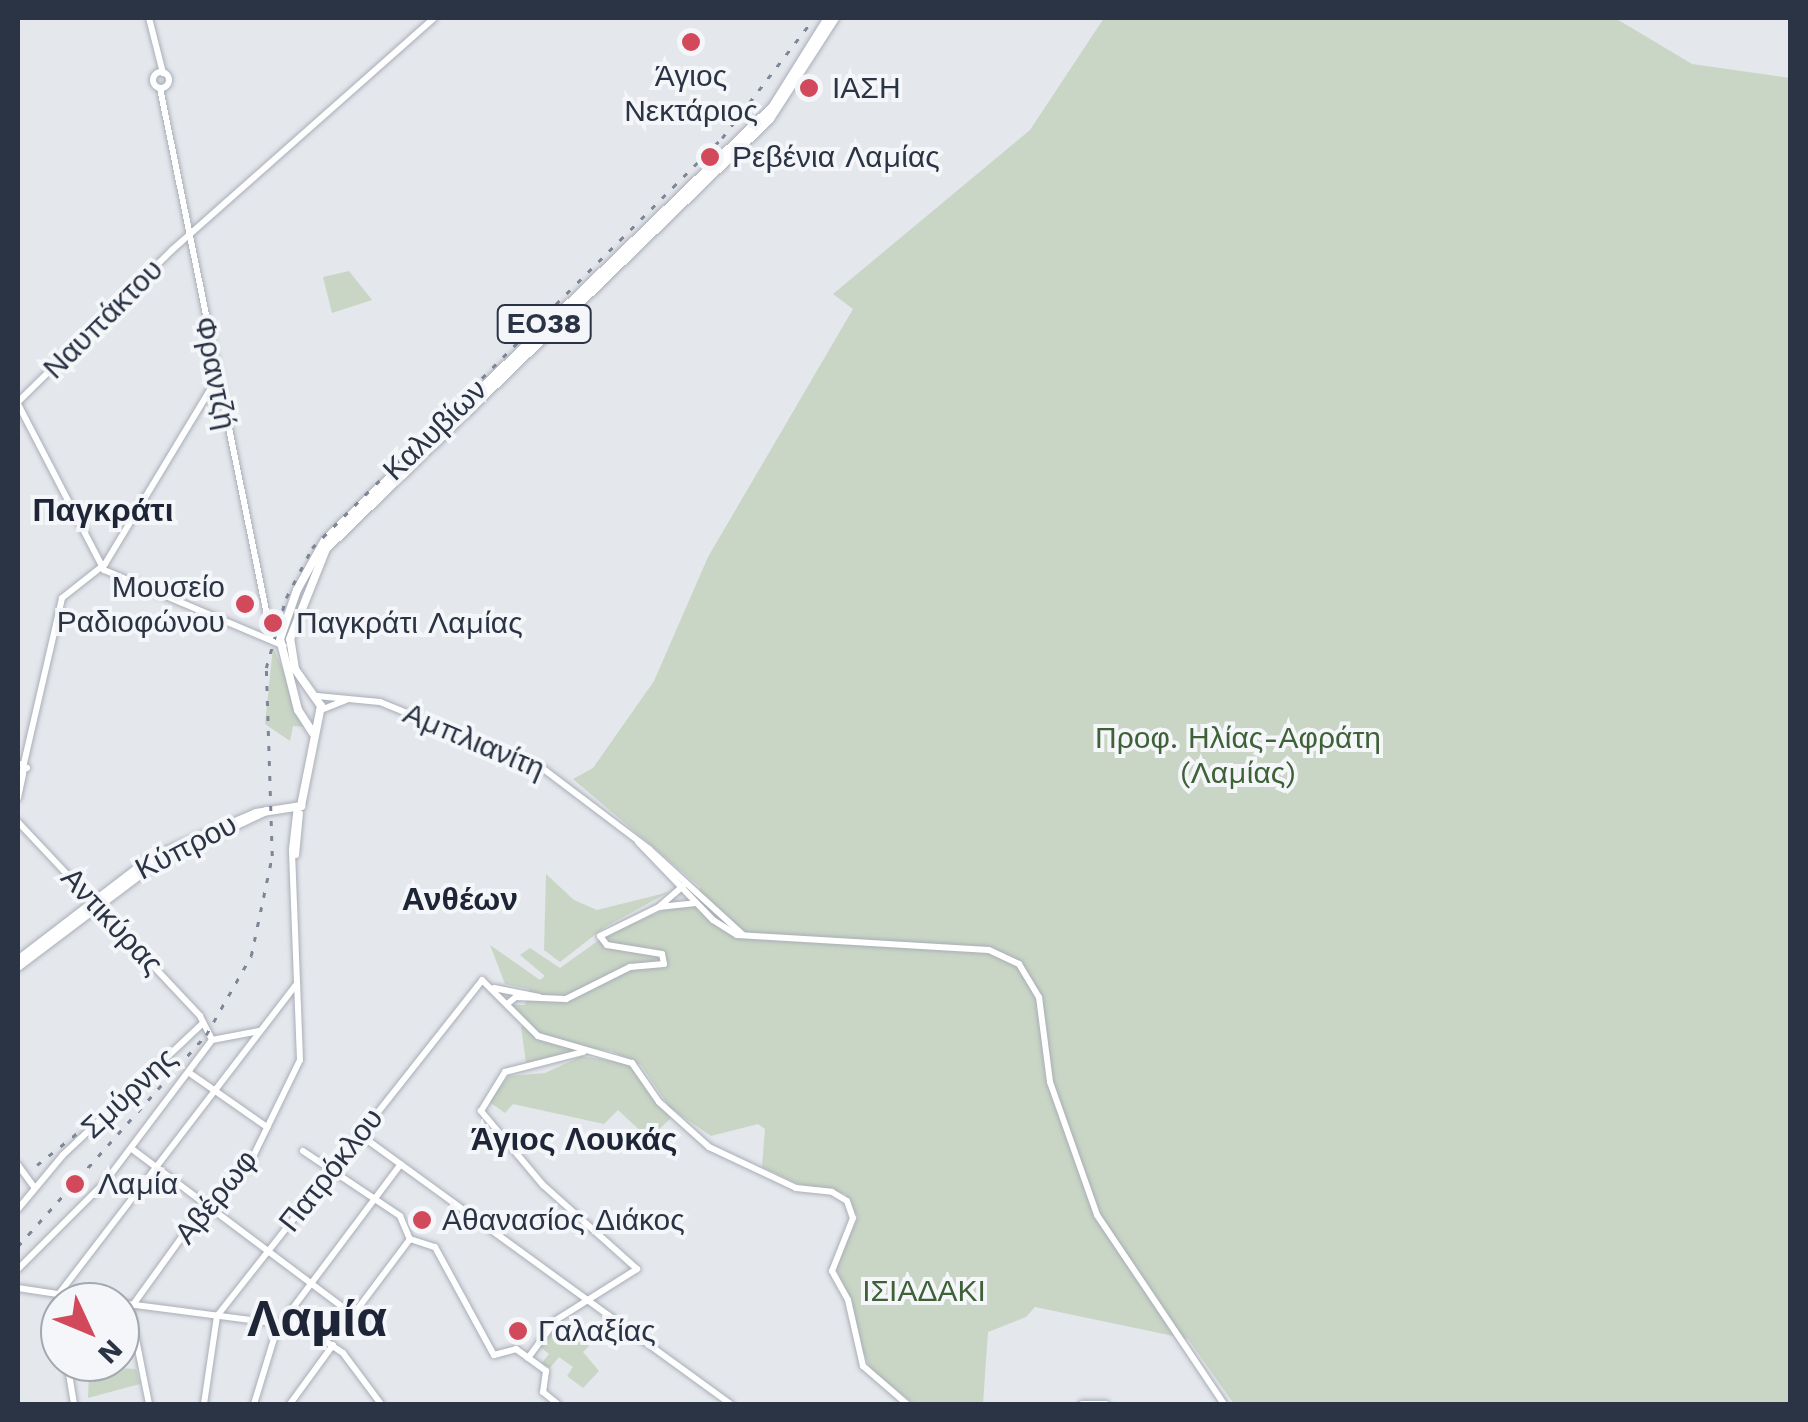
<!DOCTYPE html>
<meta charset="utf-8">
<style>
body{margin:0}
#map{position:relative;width:1808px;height:1422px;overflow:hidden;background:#e4e7ec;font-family:"Work Sans",sans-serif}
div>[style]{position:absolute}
.green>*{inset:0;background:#c9d6c5}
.roads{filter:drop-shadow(0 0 2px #a9aeb7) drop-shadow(0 0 2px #a9aeb7)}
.secondary>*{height:6px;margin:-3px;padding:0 3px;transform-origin:3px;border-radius:3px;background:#fff}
.secondary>.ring{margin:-3px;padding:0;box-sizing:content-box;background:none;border:6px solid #fff;border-radius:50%}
.primary>*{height:8px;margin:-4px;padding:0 4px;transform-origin:4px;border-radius:4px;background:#fff}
.rail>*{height:2.5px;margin-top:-1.25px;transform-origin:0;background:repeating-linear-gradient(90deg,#7d8696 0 5px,transparent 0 15px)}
.dots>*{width:28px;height:28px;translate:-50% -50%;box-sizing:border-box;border:5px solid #f4f6f9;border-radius:50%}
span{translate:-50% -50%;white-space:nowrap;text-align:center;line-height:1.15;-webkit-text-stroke:8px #f4f6f9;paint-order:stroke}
.shield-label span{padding:2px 8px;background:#f4f6f9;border:2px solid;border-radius:8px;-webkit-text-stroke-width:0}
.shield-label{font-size:28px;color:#2b3445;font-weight:700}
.poi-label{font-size:30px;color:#2b3445}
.left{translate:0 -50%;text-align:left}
.right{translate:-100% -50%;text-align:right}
.street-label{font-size:30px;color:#2b3445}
.park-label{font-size:30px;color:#3f6138}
.neighbourhood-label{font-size:32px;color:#1d2536;font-weight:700}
.town-label{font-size:50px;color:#1d2536;font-weight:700}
.frame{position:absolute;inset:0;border:20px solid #2b3445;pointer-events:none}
.north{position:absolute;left:40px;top:1282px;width:100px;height:100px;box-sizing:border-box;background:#f4f6f9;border:2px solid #a4a8b1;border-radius:50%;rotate:134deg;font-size:28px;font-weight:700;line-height:40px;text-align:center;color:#2b3445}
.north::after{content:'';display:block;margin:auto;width:35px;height:45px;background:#d1495b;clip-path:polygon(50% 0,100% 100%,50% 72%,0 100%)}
</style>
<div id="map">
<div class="green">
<div style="clip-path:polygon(1104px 18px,1615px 18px,1692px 64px,1790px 78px,1790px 1404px,1234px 1404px,1188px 1339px,1035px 1307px,1026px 1317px,988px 1332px,983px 1404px,914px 1404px,871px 1369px,862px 1350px,836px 1266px,858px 1217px,845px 1194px,798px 1184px,762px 1167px,765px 1129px,758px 1124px,711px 1136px,670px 1108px,641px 1065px,611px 1051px,577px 1047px,573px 1054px,526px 1063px,521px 1027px,526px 1022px,511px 1005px,525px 1005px,529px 989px,505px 984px,490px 945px,540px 980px,545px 976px,520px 955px,530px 948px,560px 968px,606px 935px,699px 895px,700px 887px,573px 779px,593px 768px,654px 681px,708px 557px,853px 309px,833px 294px,1030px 130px)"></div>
<div style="clip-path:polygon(349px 271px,372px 300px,332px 313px,323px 277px)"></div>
<div style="clip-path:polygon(273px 647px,308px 727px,293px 726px,290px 741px,265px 724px)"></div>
<div style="clip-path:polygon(546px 874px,574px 900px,597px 910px,669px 892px,605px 927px,560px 962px,544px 950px)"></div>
<div style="clip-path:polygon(582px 1056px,628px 1064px,671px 1118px,649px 1139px,618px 1110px,604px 1124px,513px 1104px,505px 1113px,488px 1101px,509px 1076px,545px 1073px)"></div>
<div style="clip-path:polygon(560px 1321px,568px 1332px,576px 1327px,589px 1346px,583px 1352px,599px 1371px,583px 1388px,567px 1376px,573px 1367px,559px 1357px,550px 1368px,541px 1364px,549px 1354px,539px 1346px)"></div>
<div style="clip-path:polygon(117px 1368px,136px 1369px,140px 1384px,88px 1398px,89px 1374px)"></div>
</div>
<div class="roads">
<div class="secondary">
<div style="left:149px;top:18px;width:57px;rotate:75.7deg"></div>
<div class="ring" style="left:153px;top:72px;width:10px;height:10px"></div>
<div style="left:160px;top:88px;width:563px;rotate:78.53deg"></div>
<div style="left:18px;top:402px;width:216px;rotate:-44.6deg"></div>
<div style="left:172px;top:250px;width:350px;rotate:-41.5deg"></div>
<div style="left:18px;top:404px;width:187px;rotate:62.6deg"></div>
<div style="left:104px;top:570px;width:195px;rotate:22.9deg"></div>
<div style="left:317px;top:696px;width:63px;rotate:5.4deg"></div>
<div style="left:380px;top:702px;width:175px;rotate:22.2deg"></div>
<div style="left:542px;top:768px;width:134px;rotate:37.1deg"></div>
<div style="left:649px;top:849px;width:126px;rotate:42.4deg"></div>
<div style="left:321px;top:710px;width:27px;rotate:-22deg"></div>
<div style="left:18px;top:763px;width:10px;rotate:29deg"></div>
<div style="left:27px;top:768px;width:10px;rotate:151deg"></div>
<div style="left:24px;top:763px;width:169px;rotate:-77deg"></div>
<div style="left:62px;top:598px;width:55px;rotate:-38.3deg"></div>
<div style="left:105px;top:564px;width:215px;rotate:-58.9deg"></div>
<div style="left:18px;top:798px;width:25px;rotate:-78deg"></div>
<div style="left:18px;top:822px;width:266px;rotate:46.8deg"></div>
<div style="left:200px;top:1016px;width:27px;rotate:63deg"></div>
<div style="left:638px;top:842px;width:108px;rotate:46.1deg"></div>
<div style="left:713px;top:920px;width:28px;rotate:32deg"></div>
<div style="left:737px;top:935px;width:252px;rotate:3.4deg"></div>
<div style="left:989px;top:950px;width:33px;rotate:25deg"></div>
<div style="left:1019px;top:964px;width:39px;rotate:59deg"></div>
<div style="left:1039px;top:997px;width:86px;rotate:82.6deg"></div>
<div style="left:1050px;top:1082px;width:141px;rotate:70.5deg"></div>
<div style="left:1097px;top:1215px;width:228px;rotate:56.1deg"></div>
<div style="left:296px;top:855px;width:42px;rotate:-84.6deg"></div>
<div style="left:660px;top:906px;width:32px;rotate:-41deg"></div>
<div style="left:494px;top:988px;width:46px;rotate:11.3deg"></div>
<div style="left:507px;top:1004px;width:11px;rotate:-38deg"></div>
<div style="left:516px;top:997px;width:50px;rotate:2.3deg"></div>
<div style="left:566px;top:999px;width:72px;rotate:-26.6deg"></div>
<div style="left:630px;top:967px;width:34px;rotate:-5deg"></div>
<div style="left:664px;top:964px;width:10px;rotate:-101deg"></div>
<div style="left:662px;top:954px;width:56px;rotate:-170.7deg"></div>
<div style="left:607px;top:945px;width:11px;rotate:-128deg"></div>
<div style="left:600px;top:936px;width:66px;rotate:-26.2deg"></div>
<div style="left:659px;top:907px;width:37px;rotate:-6deg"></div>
<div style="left:212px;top:1040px;width:48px;rotate:-10.8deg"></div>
<div style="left:191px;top:1074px;width:93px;rotate:34.9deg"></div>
<div style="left:359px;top:1134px;width:459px;rotate:36deg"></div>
<div style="left:132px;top:1149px;width:276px;rotate:36.9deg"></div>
<div style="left:353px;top:1315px;width:95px;rotate:-53.1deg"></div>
<div style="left:303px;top:1151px;width:117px;rotate:33.8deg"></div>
<div style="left:400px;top:1216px;width:25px;rotate:67deg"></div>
<div style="left:410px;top:1239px;width:26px;rotate:18deg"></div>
<div style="left:435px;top:1247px;width:123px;rotate:61.4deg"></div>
<div style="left:494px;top:1355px;width:23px;rotate:-15deg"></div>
<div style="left:516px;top:1349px;width:37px;rotate:36deg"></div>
<div style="left:546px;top:1371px;width:21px;rotate:98deg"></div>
<div style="left:543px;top:1392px;width:19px;rotate:39deg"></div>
<div style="left:18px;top:1165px;width:27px;rotate:54deg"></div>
<div style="left:18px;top:1209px;width:70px;rotate:-50.2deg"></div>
<div style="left:63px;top:1155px;width:191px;rotate:-43.3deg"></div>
<div style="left:18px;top:1269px;width:123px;rotate:-45deg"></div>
<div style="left:105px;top:1182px;width:178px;rotate:-53deg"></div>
<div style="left:18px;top:1288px;width:93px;rotate:8.7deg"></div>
<div style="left:120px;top:1303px;width:188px;rotate:7.4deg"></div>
<div style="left:287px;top:1315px;width:68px;rotate:34.2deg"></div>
<div style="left:343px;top:1353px;width:64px;rotate:53.3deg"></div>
<div style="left:60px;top:1321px;width:26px;rotate:-94deg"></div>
<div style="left:58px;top:1295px;width:392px;rotate:-52.5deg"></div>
<div style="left:528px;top:1358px;width:47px;rotate:-53.6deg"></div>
<div style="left:556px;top:1320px;width:96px;rotate:-32.2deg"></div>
<div style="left:637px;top:1269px;width:126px;rotate:-138.2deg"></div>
<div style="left:543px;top:1185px;width:97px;rotate:-130deg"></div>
<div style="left:481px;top:1111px;width:46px;rotate:-58.4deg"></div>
<div style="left:505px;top:1072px;width:81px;rotate:-14.4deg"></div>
<div style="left:67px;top:1362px;width:43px;rotate:80.5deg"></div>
<div style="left:149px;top:1404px;width:97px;rotate:-101.3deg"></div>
<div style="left:130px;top:1309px;width:106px;rotate:-54.2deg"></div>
<div style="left:192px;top:1223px;width:79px;rotate:-45deg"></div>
<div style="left:248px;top:1167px;width:119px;rotate:-64.1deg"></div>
<div style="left:300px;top:1060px;width:211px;rotate:-92.2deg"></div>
<div style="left:292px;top:849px;width:43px;rotate:-83.4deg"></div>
<div style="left:204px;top:1404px;width:89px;rotate:-81.6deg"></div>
<div style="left:217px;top:1316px;width:428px;rotate:-51.7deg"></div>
<div style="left:482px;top:980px;width:79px;rotate:45deg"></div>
<div style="left:538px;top:1036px;width:98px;rotate:16deg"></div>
<div style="left:632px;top:1063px;width:47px;rotate:55.3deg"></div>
<div style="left:659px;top:1102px;width:67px;rotate:42deg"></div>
<div style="left:709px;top:1147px;width:96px;rotate:25.2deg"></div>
<div style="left:796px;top:1188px;width:36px;rotate:6deg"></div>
<div style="left:832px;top:1192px;width:17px;rotate:31deg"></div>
<div style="left:847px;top:1201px;width:18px;rotate:71deg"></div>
<div style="left:853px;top:1218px;width:57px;rotate:111.6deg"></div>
<div style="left:832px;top:1271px;width:33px;rotate:61deg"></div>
<div style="left:848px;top:1300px;width:68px;rotate:77.2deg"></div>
<div style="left:863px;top:1366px;width:58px;rotate:40.8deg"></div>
<div style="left:254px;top:1404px;width:78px;rotate:-73deg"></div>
<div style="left:277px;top:1329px;width:206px;rotate:-53.1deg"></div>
<div style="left:290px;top:1404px;width:73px;rotate:-53.9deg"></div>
<div style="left:1082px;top:1404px;width:24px"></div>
</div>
<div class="primary">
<div style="left:313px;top:733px;width:27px;rotate:-123deg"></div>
<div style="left:298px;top:710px;width:73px;rotate:-104.2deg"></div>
<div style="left:280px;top:639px;width:52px;rotate:-70.9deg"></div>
<div style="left:297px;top:590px;width:57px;rotate:-60.8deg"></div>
<div style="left:325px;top:540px;width:624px;rotate:-44.09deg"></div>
<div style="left:773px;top:106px;width:104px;rotate:-58deg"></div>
<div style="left:18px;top:960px;width:168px;rotate:-37.5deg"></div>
<div style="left:151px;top:858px;width:114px;rotate:-23.2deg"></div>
<div style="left:256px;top:813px;width:46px;rotate:-8.8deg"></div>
<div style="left:301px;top:806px;width:102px;rotate:-78.7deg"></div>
<div style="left:321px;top:706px;width:45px;rotate:-125.1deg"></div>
<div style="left:295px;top:669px;width:30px;rotate:-99deg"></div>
<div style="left:290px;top:639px;width:97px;rotate:-68.2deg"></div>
<div style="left:326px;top:549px;width:618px;rotate:-44.08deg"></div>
<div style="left:770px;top:119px;width:120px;rotate:-57.2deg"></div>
<div style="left:18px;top:967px;width:171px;rotate:-37.1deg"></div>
<div style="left:154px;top:864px;width:124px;rotate:-25.3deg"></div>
</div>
</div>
<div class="rail">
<div style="left:37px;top:1165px;width:63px;rotate:-38.5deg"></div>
<div style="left:86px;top:1126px;width:56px;rotate:-25.2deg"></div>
<div style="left:18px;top:1246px;width:283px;rotate:-48.3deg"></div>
<div style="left:206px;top:1035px;width:91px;rotate:-60.3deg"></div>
<div style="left:251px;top:956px;width:102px;rotate:-78.1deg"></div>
<div style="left:272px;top:856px;width:188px;rotate:-91.8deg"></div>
<div style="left:266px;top:668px;width:73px;rotate:-74.1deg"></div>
<div style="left:286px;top:598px;width:56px;rotate:-62.5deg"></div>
<div style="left:312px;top:548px;width:580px;rotate:-45deg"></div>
<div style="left:722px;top:138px;width:151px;rotate:-52.5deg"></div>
</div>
<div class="dots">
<div style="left:691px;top:42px;background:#d1495b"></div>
<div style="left:809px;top:88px;background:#d1495b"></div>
<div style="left:710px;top:157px;background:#d1495b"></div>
<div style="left:245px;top:604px;background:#d1495b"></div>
<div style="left:273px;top:623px;background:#d1495b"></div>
<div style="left:75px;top:1184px;background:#d1495b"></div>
<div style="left:422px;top:1220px;background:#d1495b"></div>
<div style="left:518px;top:1331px;background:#d1495b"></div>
</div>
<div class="shield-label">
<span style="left:544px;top:324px">ΕΟ38</span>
</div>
<div class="poi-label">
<span style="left:691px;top:93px">Άγιος<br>Νεκτάριος</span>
<span class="left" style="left:832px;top:88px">ΙΑΣΗ</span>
<span class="left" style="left:732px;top:157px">Ρεβένια Λαμίας</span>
<span class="right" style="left:225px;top:604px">Μουσείο<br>Ραδιοφώνου</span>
<span class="left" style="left:296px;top:623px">Παγκράτι Λαμίας</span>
<span class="left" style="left:98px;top:1184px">Λαμία</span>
<span class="left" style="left:442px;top:1220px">Αθανασίος Διάκος</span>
<span class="left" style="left:538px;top:1331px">Γαλαξίας</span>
</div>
<div class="street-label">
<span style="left:103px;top:319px;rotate:-45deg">Ναυπάκτου</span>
<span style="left:215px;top:373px;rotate:79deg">Φραντζή</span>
<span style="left:435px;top:430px;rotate:-44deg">Καλυβίων</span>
<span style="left:474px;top:741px;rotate:23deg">Αμπλιανίτη</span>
<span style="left:186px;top:847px;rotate:-27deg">Κύπρου</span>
<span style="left:112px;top:921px;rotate:47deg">Αντικύρας</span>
<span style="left:129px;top:1093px;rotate:-43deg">Σμύρνης</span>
<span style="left:331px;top:1170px;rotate:-52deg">Πατρόκλου</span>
<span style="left:216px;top:1197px;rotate:-51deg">Αβέρωφ</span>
</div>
<div class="park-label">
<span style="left:1238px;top:755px">Προφ. Ηλίας-Αφράτη<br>(Λαμίας)</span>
<span style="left:924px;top:1291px">ΙΣΙΑΔΑΚΙ</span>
</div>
<div class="neighbourhood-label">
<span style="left:103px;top:510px">Παγκράτι</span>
<span style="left:460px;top:899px">Ανθέων</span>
<span style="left:574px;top:1139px">Άγιος Λουκάς</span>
</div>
<div class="town-label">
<span style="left:317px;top:1319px">Λαμία</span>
</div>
<div class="frame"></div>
<div class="north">N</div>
</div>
